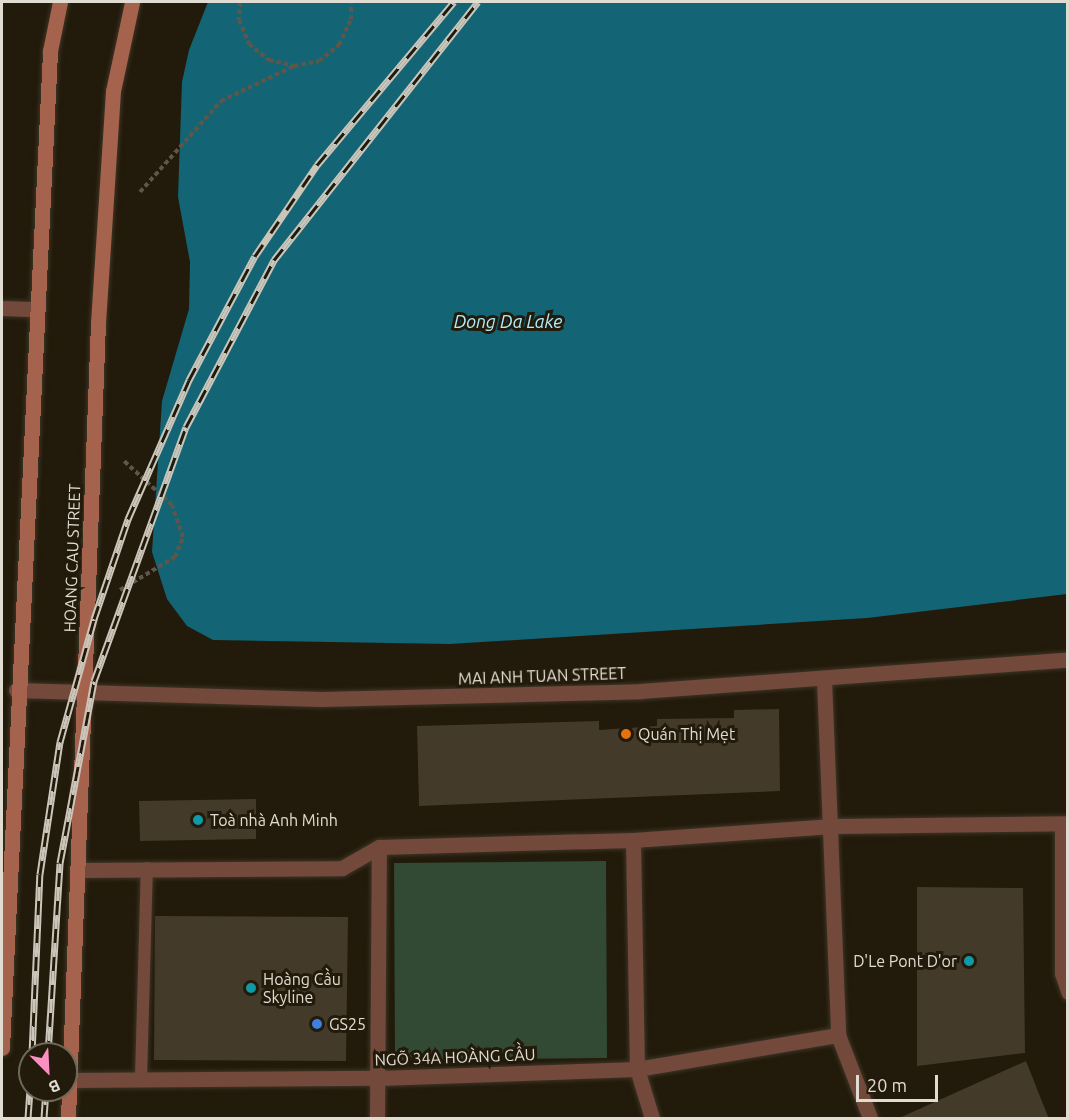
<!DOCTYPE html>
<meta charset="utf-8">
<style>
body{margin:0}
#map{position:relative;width:1069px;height:1120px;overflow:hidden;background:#221a0a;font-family:Ubuntu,sans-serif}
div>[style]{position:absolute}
.green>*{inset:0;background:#324933}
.water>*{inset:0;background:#136474}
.building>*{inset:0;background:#433a29}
.path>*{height:4px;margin-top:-2px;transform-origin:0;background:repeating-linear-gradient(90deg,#5e5749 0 4.5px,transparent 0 7.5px)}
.roads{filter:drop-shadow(0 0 2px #3d3526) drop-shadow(0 0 2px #3d3526)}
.service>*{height:12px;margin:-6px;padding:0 6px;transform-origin:6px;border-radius:6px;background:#73493c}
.minor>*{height:15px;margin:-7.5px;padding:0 7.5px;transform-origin:7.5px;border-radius:7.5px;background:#73493c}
.tertiary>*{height:15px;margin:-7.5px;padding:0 7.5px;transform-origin:7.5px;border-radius:7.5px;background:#73493c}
.secondary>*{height:15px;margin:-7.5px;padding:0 7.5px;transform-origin:7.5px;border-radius:7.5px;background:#a5624d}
.rail>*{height:7px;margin-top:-3.5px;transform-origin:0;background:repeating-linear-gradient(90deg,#221a0a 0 14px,#cbc5ba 0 28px);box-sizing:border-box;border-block:2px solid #cbc5ba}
.dots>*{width:16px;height:16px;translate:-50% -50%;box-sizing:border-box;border:3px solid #221a0a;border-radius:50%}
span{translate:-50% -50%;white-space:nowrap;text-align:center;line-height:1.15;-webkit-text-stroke:6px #221a0a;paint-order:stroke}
.street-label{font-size:16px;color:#e1dcd1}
.poi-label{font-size:16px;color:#e1dcd1}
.left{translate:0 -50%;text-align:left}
.right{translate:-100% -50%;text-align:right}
.water-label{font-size:18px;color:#b0ecfb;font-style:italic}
.frame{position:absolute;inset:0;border:3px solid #e1dcd1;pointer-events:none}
.north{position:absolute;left:18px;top:1042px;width:60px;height:60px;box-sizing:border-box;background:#221a0a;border:2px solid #6e685a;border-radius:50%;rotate:156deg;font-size:16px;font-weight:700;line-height:24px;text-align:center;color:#e1dcd1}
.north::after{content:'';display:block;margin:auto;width:21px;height:27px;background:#fc8fc2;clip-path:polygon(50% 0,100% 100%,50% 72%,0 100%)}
.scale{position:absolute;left:856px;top:1075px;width:82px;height:27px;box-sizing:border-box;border:3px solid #e1dcd1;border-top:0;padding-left:8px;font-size:18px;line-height:21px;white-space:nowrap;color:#e1dcd1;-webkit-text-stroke:4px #221a0a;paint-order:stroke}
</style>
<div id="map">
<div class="green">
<div style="clip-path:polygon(606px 861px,607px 1058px,395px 1060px,394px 863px)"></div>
</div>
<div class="water">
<div style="clip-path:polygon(208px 2px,1067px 2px,1067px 594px,867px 618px,450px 644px,213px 640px,187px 626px,167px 599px,152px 552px,162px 401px,189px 309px,190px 262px,178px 197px,182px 82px,189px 50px)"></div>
</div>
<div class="building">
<div style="clip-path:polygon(779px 709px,780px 791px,419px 806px,417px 726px,599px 721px,599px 730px,657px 726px,657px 719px,734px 718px,734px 710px)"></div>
<div style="clip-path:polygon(256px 799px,256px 839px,140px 841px,139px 801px)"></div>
<div style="clip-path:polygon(917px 887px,1023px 888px,1025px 1053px,917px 1066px)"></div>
<div style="clip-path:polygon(155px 916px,348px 917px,346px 1061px,154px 1060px)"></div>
<div style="clip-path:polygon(1026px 1061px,1049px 1119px,897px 1119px)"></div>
</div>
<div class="path">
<div style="left:240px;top:2px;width:18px;rotate:93deg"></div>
<div style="left:239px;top:20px;width:26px;rotate:67deg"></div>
<div style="left:249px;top:44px;width:26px;rotate:39deg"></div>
<div style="left:269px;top:60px;width:26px;rotate:13deg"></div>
<div style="left:294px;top:66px;width:25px;rotate:-11deg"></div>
<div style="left:319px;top:61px;width:26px;rotate:-39deg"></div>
<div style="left:339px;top:45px;width:29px;rotate:-65deg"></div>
<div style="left:351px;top:19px;width:17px;rotate:-90deg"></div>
<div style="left:140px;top:192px;width:122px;rotate:-48.3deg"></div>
<div style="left:221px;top:101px;width:81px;rotate:-25.6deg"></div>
<div style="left:120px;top:590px;width:64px;rotate:-31deg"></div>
<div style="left:175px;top:557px;width:22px;rotate:-68deg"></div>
<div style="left:183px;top:537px;width:34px;rotate:-109deg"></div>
<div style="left:172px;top:505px;width:65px;rotate:-137.5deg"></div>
</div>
<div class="roads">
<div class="service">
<div style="left:1061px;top:823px;width:151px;rotate:90deg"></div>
<div style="left:1061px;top:974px;width:21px;rotate:71deg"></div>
<div style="left:141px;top:1078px;width:210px;rotate:-88.4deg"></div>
</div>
<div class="minor">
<div style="left:2px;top:308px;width:35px;rotate:2deg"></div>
<div style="left:824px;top:680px;width:355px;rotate:87.7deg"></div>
<div style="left:838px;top:1035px;width:89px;rotate:68.9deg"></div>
<div style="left:633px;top:840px;width:229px;rotate:89deg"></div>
<div style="left:637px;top:1069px;width:51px;rotate:73deg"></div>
<div style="left:77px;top:870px;width:265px;rotate:-0.4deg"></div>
<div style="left:342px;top:868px;width:43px;rotate:-29.6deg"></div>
<div style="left:379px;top:847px;width:254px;rotate:-1.6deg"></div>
<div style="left:633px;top:840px;width:200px;rotate:-4deg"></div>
<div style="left:833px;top:826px;width:235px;rotate:-0.7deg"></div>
<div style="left:70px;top:1080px;width:309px;rotate:-0.4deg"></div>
<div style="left:379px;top:1078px;width:258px;rotate:-2deg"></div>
<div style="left:637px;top:1069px;width:204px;rotate:-9.6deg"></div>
<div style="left:377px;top:1118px;width:271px;rotate:-89.6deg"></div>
</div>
<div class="tertiary">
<div style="left:16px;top:690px;width:305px;rotate:1.7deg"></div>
<div style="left:321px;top:699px;width:320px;rotate:-1.4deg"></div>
<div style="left:641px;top:691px;width:428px;rotate:-4.2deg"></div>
</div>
<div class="secondary">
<div style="left:2px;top:1048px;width:998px;rotate:-87.24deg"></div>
<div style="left:50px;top:51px;width:50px;rotate:-78.5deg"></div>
<div style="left:68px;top:1118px;width:796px;rotate:-87.84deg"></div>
<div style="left:98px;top:323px;width:232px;rotate:-86.3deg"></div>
<div style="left:113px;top:91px;width:91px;rotate:-77.9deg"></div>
</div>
</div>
<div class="rail">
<div style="left:32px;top:1054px;width:180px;rotate:-87.5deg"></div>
<div style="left:40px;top:874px;width:134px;rotate:-81.4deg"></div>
<div style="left:60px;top:742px;width:128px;rotate:-74.5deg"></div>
<div style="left:94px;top:619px;width:106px;rotate:-71.2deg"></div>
<div style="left:128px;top:519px;width:152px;rotate:-66.3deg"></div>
<div style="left:189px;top:380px;width:140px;rotate:-62deg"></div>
<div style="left:255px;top:256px;width:110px;rotate:-55.7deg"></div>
<div style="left:317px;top:165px;width:213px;rotate:-50deg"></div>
<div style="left:48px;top:1054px;width:191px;rotate:-86.4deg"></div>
<div style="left:60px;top:863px;width:185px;rotate:-79.4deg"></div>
<div style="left:94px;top:681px;width:270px;rotate:-70.1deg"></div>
<div style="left:186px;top:427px;width:189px;rotate:-62.2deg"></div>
<div style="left:274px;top:260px;width:329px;rotate:-51.7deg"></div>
<div style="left:28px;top:1118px;width:32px;rotate:-86deg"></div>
<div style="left:44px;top:1118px;width:28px;rotate:-86deg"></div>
</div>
<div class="dots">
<div style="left:626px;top:734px;background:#e8710a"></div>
<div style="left:198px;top:820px;background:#0f9aa8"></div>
<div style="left:969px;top:961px;background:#0f9aa8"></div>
<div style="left:251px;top:988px;background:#0f9aa8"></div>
<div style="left:317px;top:1024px;background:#3f7fe0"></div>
</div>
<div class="street-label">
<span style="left:72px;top:558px;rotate:-88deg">HOANG CAU STREET</span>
<span style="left:542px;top:676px;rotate:-2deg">MAI ANH TUAN STREET</span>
<span style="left:455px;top:1057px;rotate:-2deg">NGÕ 34A HOÀNG CẦU</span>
</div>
<div class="poi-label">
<span class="left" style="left:638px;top:734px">Quán Thị Mẹt</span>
<span class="left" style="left:210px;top:820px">Toà nhà Anh Minh</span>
<span class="right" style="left:957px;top:961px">D'Le Pont D'or</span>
<span class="left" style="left:263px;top:988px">Hoàng Cầu<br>Skyline</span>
<span class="left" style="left:329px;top:1024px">GS25</span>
</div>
<div class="water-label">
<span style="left:508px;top:321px">Dong Da Lake</span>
</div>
<div class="frame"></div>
<div class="north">B</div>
<div class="scale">20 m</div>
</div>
